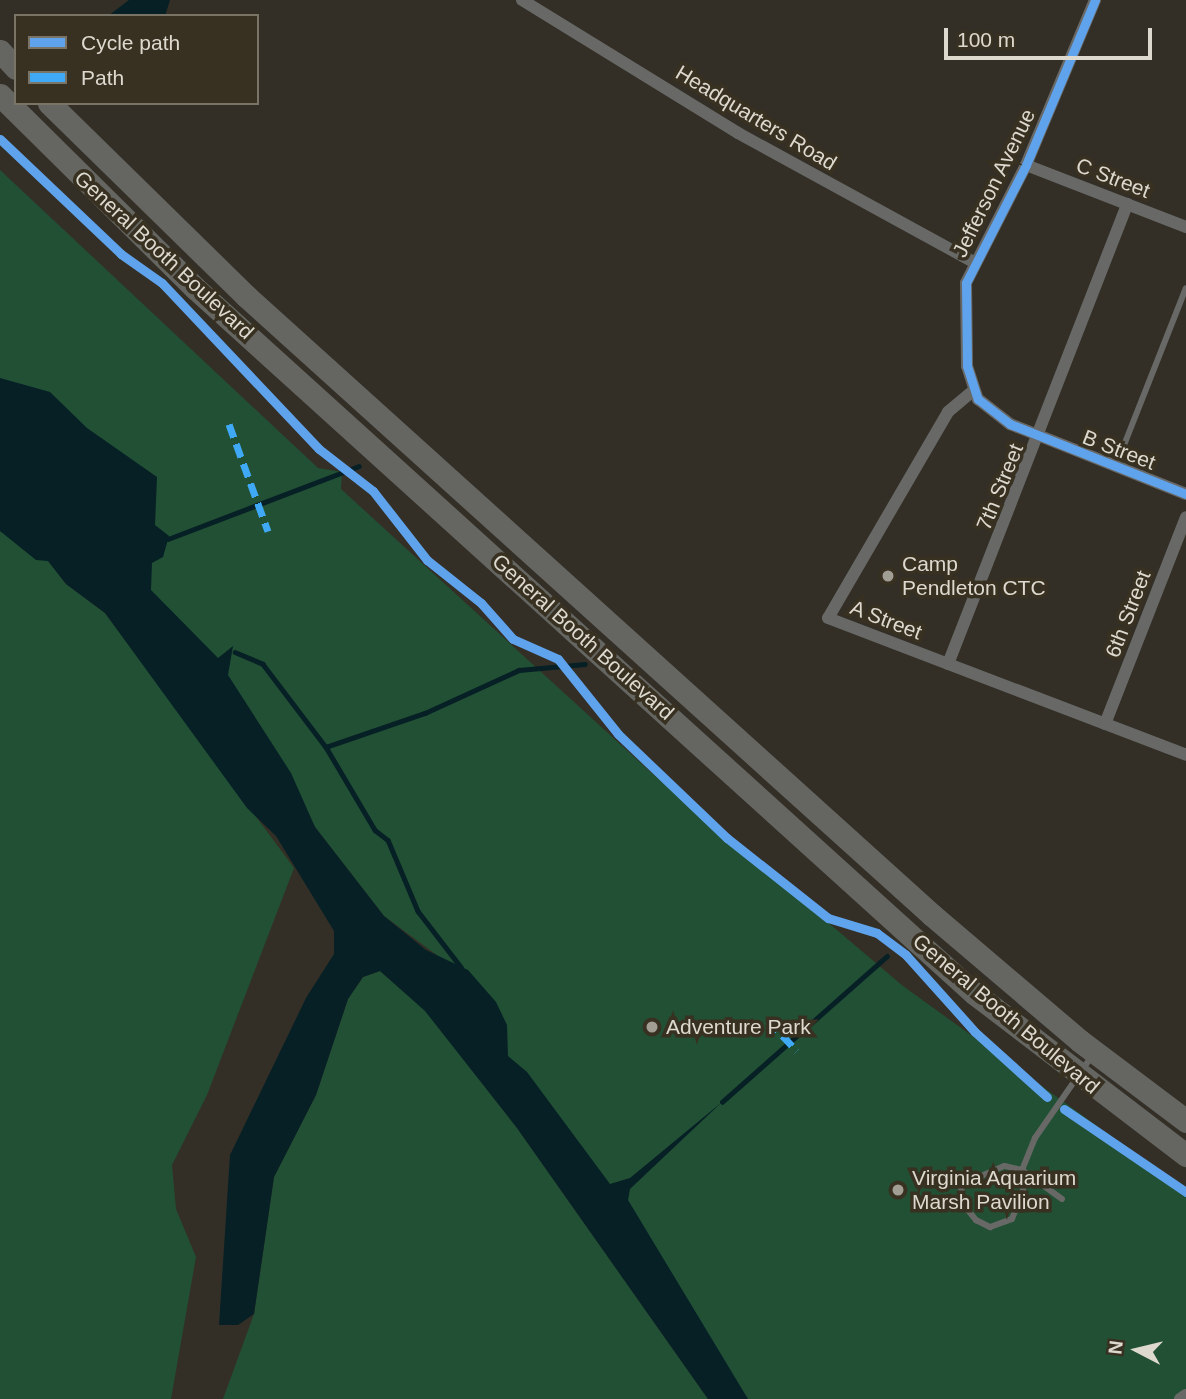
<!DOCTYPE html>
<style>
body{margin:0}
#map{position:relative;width:1186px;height:1399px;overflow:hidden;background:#332f26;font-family:Arial,sans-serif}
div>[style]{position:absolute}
.green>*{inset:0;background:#225034}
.water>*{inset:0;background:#062026}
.stream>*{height:4.5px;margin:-2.25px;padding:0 2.25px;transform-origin:2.25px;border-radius:2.25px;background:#062026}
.lane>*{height:6px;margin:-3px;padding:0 3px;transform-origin:3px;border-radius:3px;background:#686967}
.street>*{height:12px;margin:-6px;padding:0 6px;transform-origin:6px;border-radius:6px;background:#686967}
.highway>*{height:23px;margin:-11.5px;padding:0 11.5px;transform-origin:11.5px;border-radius:11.5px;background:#656662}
.quiet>*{height:7px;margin-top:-3.5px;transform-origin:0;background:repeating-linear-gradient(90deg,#3fa9f5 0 14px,transparent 0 21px)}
.cycleway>*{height:9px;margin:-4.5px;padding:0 4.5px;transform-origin:4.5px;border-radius:4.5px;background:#60a3ed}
.dots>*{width:19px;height:19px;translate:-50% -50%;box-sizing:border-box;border:4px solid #383121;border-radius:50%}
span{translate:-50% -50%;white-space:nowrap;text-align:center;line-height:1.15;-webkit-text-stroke:7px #383121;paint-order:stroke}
.street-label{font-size:21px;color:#ddd9cf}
.poi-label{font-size:21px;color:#ddd9cf}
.left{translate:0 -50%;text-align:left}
.legend{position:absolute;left:14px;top:14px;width:245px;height:91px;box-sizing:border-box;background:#383121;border:2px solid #7a7467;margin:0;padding:9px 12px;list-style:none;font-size:21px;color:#ddd9cf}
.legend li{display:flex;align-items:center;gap:14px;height:35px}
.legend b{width:35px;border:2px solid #7a7467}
.north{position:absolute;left:1102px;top:1315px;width:70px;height:70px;-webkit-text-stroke:5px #383121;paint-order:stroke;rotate:277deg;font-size:19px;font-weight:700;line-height:28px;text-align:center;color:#ddd9cf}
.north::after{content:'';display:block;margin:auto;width:24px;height:32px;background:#ddd9cf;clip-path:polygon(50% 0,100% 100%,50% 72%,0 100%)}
.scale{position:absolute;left:944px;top:28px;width:208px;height:32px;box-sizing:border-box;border:4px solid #ddd9cf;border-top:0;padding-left:9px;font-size:21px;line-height:24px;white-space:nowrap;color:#ddd9cf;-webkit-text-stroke:5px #383121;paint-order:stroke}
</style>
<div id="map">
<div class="green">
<div style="clip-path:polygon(0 170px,318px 468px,342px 472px,341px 489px,655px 776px,903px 986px,1186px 1190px,1186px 1399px,748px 1399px,438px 956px,384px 916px,315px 827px,295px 790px,0 465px)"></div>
<div style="clip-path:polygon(0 531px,48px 561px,66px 584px,105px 613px,294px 868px,207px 1095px,172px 1165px,176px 1209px,196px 1257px,171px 1399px,0 1399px)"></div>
<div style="clip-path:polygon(380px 971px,425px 1010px,517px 1128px,708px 1399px,223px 1399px,254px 1314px,274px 1177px,316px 1095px,348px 999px,363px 977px)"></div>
</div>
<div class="water">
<div style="clip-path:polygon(129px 0,170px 0,165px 16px,108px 16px)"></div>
<div style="clip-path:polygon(0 378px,50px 392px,87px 428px,157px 477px,155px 525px,169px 536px,163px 557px,152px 563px,151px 590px,218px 658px,233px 646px,228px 675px,291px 773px,315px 827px,384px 916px,426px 950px,468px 970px,496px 1002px,507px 1025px,508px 1056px,527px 1072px,610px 1184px,630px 1178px,722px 1102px,630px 1189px,628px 1200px,748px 1399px,708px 1399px,517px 1128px,425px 1011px,380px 971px,363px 977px,348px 999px,316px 1095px,274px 1177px,254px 1314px,238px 1325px,219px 1325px,230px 1155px,306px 998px,334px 954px,334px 931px,276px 836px,247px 808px,105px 613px,66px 584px,48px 561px,36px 560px,0 531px)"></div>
</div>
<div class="stream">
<div style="left:168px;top:539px;width:204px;rotate:-20.9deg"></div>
<div style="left:235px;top:652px;width:30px;rotate:23deg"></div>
<div style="left:263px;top:664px;width:104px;rotate:52.8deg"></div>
<div style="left:326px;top:747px;width:105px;rotate:-19deg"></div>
<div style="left:425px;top:713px;width:103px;rotate:-24.6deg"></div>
<div style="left:519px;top:670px;width:66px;rotate:-5.2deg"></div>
<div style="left:326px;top:747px;width:96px;rotate:59.4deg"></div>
<div style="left:375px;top:830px;width:16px;rotate:38deg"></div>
<div style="left:388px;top:840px;width:77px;rotate:67.1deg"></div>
<div style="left:418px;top:911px;width:71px;rotate:52.5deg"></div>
<div style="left:722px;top:1102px;width:220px;rotate:-41.5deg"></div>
</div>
<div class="lane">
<div style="left:1115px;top:468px;width:193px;rotate:-68.5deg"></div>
<div style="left:1062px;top:1199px;width:49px;rotate:-144.1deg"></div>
<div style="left:1022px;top:1170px;width:18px;rotate:-167deg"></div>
<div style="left:1004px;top:1166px;width:47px;rotate:156.2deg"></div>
<div style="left:961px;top:1185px;width:19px;rotate:84deg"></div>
<div style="left:963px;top:1204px;width:21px;rotate:51deg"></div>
<div style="left:976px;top:1220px;width:16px;rotate:27deg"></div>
<div style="left:990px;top:1227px;width:23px;rotate:-20deg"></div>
<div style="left:1012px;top:1219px;width:31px;rotate:-69deg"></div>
<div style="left:1023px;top:1190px;width:20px;rotate:-93deg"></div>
<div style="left:1022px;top:1170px;width:35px;rotate:-68deg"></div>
<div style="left:1035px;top:1138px;width:98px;rotate:-55.3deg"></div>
</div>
<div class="street">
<div style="left:522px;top:0;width:254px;rotate:31.6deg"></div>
<div style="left:738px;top:133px;width:269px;rotate:28.7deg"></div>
<div style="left:1095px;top:0;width:179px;rotate:112.7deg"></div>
<div style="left:1026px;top:165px;width:132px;rotate:117deg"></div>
<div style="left:966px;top:283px;width:83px;rotate:89.3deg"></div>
<div style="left:967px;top:366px;width:35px;rotate:72deg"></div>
<div style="left:978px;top:399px;width:41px;rotate:38deg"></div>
<div style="left:1010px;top:424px;width:189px;rotate:21.7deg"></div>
<div style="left:1026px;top:165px;width:172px;rotate:21.2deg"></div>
<div style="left:974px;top:390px;width:34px;rotate:140deg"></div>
<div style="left:948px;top:412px;width:238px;rotate:120.2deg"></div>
<div style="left:828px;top:618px;width:383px;rotate:20.9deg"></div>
<div style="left:948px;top:664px;width:494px;rotate:-68.7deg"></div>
<div style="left:1105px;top:724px;width:222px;rotate:-68.6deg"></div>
<div style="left:1180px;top:1399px;width:7px;rotate:-34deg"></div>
</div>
<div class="highway">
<div style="left:0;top:51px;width:23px;rotate:47deg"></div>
<div style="left:0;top:95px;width:274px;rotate:44.7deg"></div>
<div style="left:195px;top:288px;width:1051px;rotate:42.15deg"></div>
<div style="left:974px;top:993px;width:267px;rotate:37.4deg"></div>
<div style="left:49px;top:103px;width:276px;rotate:44.4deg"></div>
<div style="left:246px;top:296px;width:924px;rotate:42.06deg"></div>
<div style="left:932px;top:915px;width:194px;rotate:40.4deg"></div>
<div style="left:1080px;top:1041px;width:133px;rotate:37deg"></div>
</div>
<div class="quiet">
<div style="left:229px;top:424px;width:114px;rotate:70deg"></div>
<div style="left:768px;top:1020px;width:42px;rotate:46.9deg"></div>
</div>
<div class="cycleway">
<div style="left:1095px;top:0;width:179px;rotate:112.7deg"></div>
<div style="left:1026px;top:165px;width:132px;rotate:117deg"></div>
<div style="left:966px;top:283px;width:83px;rotate:89.3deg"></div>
<div style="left:967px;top:366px;width:35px;rotate:72deg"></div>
<div style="left:978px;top:399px;width:41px;rotate:38deg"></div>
<div style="left:1010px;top:424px;width:189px;rotate:21.7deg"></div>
<div style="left:0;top:139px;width:167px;rotate:43.5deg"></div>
<div style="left:121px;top:254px;width:50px;rotate:35.3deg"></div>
<div style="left:162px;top:283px;width:228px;rotate:46.6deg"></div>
<div style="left:319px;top:449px;width:68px;rotate:37.9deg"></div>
<div style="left:373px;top:491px;width:88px;rotate:52deg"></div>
<div style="left:427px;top:560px;width:69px;rotate:38.5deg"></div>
<div style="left:481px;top:603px;width:48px;rotate:48.4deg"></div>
<div style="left:513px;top:639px;width:49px;rotate:24deg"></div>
<div style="left:558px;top:659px;width:96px;rotate:51.3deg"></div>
<div style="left:618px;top:734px;width:151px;rotate:43.7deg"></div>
<div style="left:727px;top:838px;width:129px;rotate:38.4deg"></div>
<div style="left:828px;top:918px;width:51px;rotate:17deg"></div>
<div style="left:877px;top:933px;width:36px;rotate:37deg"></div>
<div style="left:906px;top:955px;width:103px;rotate:48.1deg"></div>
<div style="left:975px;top:1032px;width:97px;rotate:42.1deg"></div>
<div style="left:1064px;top:1109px;width:148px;rotate:34.2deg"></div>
</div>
<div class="dots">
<div style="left:888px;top:576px;background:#a29e94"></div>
<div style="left:652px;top:1027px;background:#a29e94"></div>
<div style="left:898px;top:1190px;background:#a29e94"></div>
</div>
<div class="street-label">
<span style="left:756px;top:118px;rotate:31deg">Headquarters Road</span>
<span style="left:1113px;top:178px;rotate:21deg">C Street</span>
<span style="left:994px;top:183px;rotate:-64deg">Jefferson Avenue</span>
<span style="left:164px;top:255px;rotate:43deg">General Booth Boulevard</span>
<span style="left:1119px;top:450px;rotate:21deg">B Street</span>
<span style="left:1000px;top:487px;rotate:-68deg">7th Street</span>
<span style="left:1128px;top:614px;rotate:-69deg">6th Street</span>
<span style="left:886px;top:620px;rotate:21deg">A Street</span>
<span style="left:583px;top:637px;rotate:42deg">General Booth Boulevard</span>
<span style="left:1006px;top:1014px;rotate:40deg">General Booth Boulevard</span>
</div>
<div class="poi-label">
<span class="left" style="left:902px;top:576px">Camp<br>Pendleton CTC</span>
<span class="left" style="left:666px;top:1027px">Adventure Park</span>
<span class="left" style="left:912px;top:1190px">Virginia Aquarium<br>Marsh Pavilion</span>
</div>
<ul class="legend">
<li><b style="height:9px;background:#60a3ed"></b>Cycle path</li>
<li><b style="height:9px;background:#3fa9f5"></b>Path</li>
</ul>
<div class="north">N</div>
<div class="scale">100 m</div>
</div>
